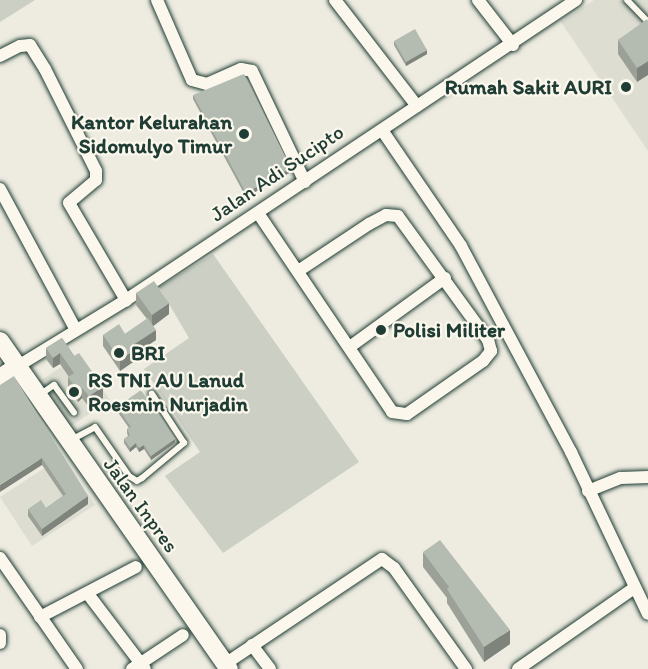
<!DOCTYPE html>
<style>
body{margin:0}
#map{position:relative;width:648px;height:669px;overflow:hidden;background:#eeece1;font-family:Itim,sans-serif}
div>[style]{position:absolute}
.built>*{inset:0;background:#ddddd2}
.green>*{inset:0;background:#cbcfc4}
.roads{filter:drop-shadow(0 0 2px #1f3d34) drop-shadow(0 0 2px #1f3d34)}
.lane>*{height:6px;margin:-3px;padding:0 3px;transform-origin:3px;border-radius:3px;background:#fbf7ec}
.street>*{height:12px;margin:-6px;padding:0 6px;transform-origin:6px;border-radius:6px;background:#fbf7ec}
.secondary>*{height:18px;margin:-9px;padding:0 9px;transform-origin:9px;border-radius:9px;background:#fbf7ec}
.wall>*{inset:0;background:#9ba197}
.shaded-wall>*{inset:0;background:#7e837b}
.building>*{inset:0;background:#b4bbb0}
.dots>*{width:16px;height:16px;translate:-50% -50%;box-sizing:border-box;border:3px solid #fbf7ec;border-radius:50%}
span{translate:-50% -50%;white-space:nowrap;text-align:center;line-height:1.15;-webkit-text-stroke:4.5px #fbf7ec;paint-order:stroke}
.poi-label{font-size:21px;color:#1f3d34;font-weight:700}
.right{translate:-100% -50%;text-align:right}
.left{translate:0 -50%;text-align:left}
.street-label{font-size:21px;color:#1f3d34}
</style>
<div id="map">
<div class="built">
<div style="clip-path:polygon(594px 0,648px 0,648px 151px,561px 22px)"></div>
<div style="clip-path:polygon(79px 355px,110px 400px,68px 428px,37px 383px)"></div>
<div style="clip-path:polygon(63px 456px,95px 505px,32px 546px,0 497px)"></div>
</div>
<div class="green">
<div style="clip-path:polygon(0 0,35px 0,0 22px)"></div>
<div style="clip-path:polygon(213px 254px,359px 462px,223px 553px,165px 476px,200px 452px,144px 369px,189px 338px,159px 287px)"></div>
</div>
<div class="roads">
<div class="lane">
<div style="left:627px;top:0;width:30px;rotate:46deg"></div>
<div style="left:41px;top:394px;width:16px;rotate:-35deg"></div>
<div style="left:54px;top:385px;width:34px;rotate:54deg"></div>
<div style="left:71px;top:440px;width:27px;rotate:-28deg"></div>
<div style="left:95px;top:427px;width:60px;rotate:55.2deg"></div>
<div style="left:129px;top:476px;width:9px;rotate:32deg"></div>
<div style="left:137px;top:481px;width:6px;rotate:-31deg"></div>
<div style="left:142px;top:478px;width:55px;rotate:-39.8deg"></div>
<div style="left:184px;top:443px;width:59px;rotate:-123.1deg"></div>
</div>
<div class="street">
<div style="left:157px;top:0;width:87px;rotate:66.4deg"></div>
<div style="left:192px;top:80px;width:16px;rotate:15deg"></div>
<div style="left:207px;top:84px;width:37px;rotate:-24deg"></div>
<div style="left:241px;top:69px;width:11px;rotate:10deg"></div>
<div style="left:252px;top:71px;width:123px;rotate:64.5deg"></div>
<div style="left:335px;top:0;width:134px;rotate:52.3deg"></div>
<div style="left:478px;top:0;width:57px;rotate:52.1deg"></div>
<div style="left:0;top:56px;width:22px;rotate:-27deg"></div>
<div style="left:20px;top:46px;width:10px;rotate:-6deg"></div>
<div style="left:30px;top:45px;width:28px;rotate:58deg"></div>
<div style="left:45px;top:69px;width:114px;rotate:63.4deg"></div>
<div style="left:96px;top:171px;width:9px;rotate:90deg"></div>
<div style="left:96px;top:180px;width:35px;rotate:140deg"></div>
<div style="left:69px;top:203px;width:113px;rotate:59.6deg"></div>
<div style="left:382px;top:130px;width:140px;rotate:55.7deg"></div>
<div style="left:461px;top:246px;width:234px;rotate:61.9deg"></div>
<div style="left:571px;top:452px;width:179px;rotate:64.6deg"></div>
<div style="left:0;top:189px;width:160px;rotate:61.7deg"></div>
<div style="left:258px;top:213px;width:240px;rotate:56deg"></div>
<div style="left:392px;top:412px;width:15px;rotate:8deg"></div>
<div style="left:407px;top:414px;width:93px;rotate:-34.9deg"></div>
<div style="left:483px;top:361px;width:13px;rotate:-51deg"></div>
<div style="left:491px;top:351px;width:11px;rotate:-105deg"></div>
<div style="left:488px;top:340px;width:153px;rotate:-126deg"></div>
<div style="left:398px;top:216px;width:12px;rotate:-175deg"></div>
<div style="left:386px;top:215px;width:19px;rotate:152deg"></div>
<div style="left:369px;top:224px;width:85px;rotate:146.5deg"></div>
<div style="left:351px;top:346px;width:116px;rotate:-35.9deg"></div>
<div style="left:18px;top:366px;width:127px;rotate:-31.4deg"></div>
<div style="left:126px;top:300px;width:541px;rotate:-33.69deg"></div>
<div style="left:588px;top:491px;width:35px;rotate:-22deg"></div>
<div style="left:621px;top:478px;width:27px;rotate:-2deg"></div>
<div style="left:0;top:558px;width:135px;rotate:55.3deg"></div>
<div style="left:88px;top:594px;width:94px;rotate:52.8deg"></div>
<div style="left:40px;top:617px;width:108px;rotate:-27.5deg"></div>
<div style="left:0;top:635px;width:8px;rotate:90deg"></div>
<div style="left:252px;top:645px;width:30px;rotate:53deg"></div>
<div style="left:225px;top:664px;width:189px;rotate:-33.8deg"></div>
<div style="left:382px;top:559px;width:15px;rotate:37deg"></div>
<div style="left:394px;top:568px;width:124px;rotate:54.5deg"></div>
<div style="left:132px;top:669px;width:61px;rotate:-33.7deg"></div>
<div style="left:518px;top:669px;width:141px;rotate:-34.9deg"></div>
</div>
<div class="secondary">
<div style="left:0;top:341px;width:400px;rotate:55.1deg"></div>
<div style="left:0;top:378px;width:22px;rotate:-34deg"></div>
</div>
</div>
<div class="wall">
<div style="clip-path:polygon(648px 21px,637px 82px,618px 54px,618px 40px)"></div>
<div style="clip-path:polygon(394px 41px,427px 54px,406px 66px,394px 45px)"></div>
<div style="clip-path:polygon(193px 95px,291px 172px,246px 197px,193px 99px)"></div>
<div style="clip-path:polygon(136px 293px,169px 314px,153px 326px,156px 340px,136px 353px,136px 360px,120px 371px,103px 346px,103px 335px,125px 334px,147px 319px,136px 305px)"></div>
<div style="clip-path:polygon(62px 338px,103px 398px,89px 407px,82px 398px,78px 402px,68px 388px,68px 377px,69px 377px,60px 364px,53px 368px,46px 359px,46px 348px)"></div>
<div style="clip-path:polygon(0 385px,88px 504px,42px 536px,28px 516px,28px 509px,46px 508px,63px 496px,42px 465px)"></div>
<div style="clip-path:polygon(117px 407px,175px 443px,151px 460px,144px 449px,139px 452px,136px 447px,130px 452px,124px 443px,124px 439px,128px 436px,127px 433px,127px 429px,129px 428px,117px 411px)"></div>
<div style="clip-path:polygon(423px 552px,510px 644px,484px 662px,447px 603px,447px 598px,423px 567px)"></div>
</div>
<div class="shaded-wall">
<div style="clip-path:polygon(427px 50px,427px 54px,406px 66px,406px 62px)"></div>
<div style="clip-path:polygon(648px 61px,648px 75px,637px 82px,637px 68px)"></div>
<div style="clip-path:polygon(291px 168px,291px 172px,246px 197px,246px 193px)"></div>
<div style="clip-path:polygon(169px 303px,169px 314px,152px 327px,152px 315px)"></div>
<div style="clip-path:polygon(156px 330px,156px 340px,136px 353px,136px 360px,120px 371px,120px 360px,133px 345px)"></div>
<div style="clip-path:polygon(60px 353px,60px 364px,53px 368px,53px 358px)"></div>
<div style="clip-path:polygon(103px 387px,103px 398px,89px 407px,89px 396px)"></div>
<div style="clip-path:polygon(82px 388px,82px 398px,78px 402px,78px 391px)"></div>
<div style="clip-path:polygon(175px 439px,175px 443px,151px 460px,151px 456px)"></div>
<div style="clip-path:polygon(136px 443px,136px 447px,130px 452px,130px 448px)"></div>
<div style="clip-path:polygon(144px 445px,144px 449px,139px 452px,139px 448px)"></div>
<div style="clip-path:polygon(42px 458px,42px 465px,0 492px,0 485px)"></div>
<div style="clip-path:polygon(88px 496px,88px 504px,42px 536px,42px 529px)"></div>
<div style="clip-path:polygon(510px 630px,510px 644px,484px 662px,484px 647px)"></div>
</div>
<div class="building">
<div style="clip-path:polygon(647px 19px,648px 21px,648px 61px,637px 68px,618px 40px)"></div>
<div style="clip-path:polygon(415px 29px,427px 50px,406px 62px,394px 41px)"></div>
<div style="clip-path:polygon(244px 74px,291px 168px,246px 193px,193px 95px)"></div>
<div style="clip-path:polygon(154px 281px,169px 303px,152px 315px,136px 293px)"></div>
<div style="clip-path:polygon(148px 318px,156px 330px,133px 345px,136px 349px,120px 360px,103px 335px,119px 324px,125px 334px)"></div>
<div style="clip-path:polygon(62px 338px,74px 356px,79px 353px,103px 387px,89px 396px,82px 388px,78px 391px,68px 377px,74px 373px,60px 353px,53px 358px,46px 348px)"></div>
<div style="clip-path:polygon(14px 376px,88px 496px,42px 529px,28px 509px,41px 500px,46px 508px,66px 494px,42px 458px,0 485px,0 385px)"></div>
<div style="clip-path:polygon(141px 390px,175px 439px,151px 456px,144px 445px,139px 448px,136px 443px,130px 448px,124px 439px,130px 435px,127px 429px,131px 427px,117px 407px)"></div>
<div style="clip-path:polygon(440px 540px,510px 630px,484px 647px,447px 589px,449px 587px,423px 552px)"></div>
</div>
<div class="dots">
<div style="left:626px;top:87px;background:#1f3d34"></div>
<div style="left:244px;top:134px;background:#1f3d34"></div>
<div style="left:381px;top:330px;background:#1f3d34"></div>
<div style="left:119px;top:353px;background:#1f3d34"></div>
<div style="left:74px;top:392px;background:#1f3d34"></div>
</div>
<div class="poi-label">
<span class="right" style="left:612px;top:87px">Rumah Sakit AURI</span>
<span class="right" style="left:232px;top:134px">Kantor Kelurahan<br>Sidomulyo Timur</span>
<span class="left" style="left:393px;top:330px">Polisi Militer</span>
<span class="left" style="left:131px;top:353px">BRI</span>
<span class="left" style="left:88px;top:392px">RS TNI AU Lanud<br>Roesmin Nurjadin</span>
</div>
<div class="street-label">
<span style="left:277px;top:173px;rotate:-34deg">Jalan Adi Sucipto</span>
<span style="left:141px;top:505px;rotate:54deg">Jalan Inpres</span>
</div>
</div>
